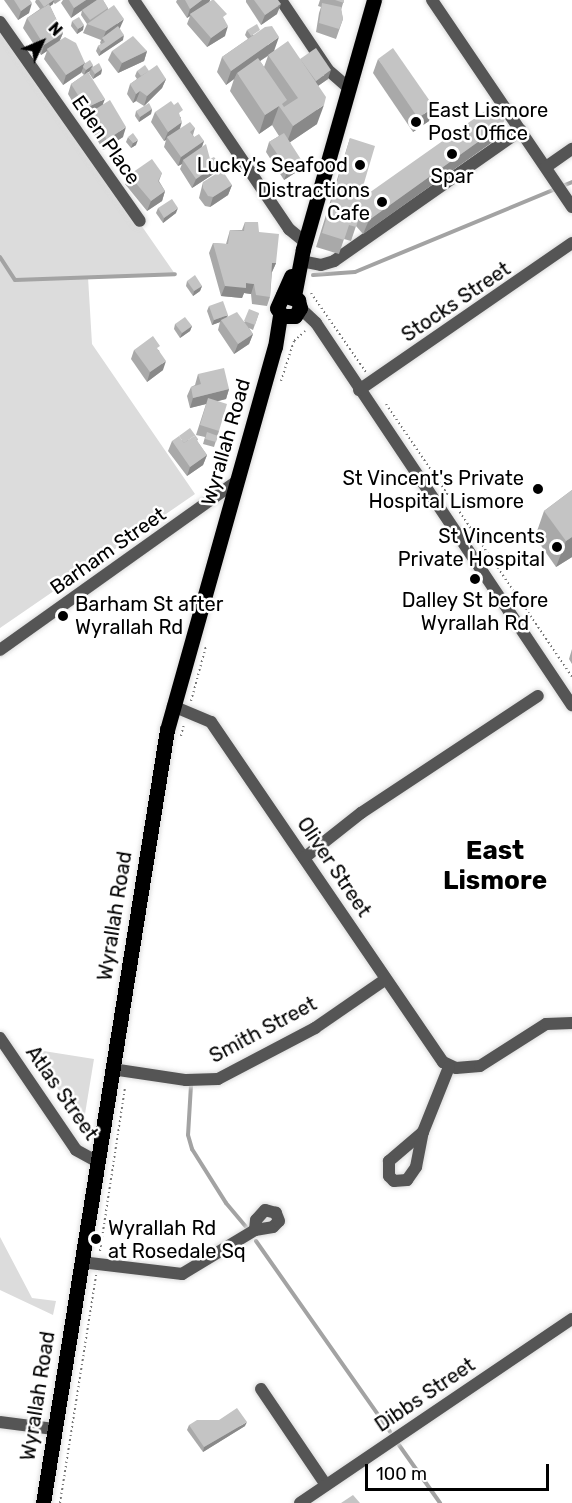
<!DOCTYPE html>
<style>
body{margin:0}
#map{position:relative;width:572px;height:1503px;overflow:hidden;background:#fff;font-family:Rubik,sans-serif}
div>[style]{position:absolute}
.green>*{inset:0;background:#dcdcdc}
.stream>*{height:4px;margin:-2px;padding:0 2px;transform-origin:2px;border-radius:2px;background:#a3a3a3}
.path>*{height:2px;margin-top:-1px;transform-origin:0;background:repeating-linear-gradient(90deg,#777 0 1.5px,transparent 0 4.5px)}
.roads{filter:drop-shadow(0 0 2px #dbdbdb) drop-shadow(0 0 2px #dbdbdb)}
.minor>*{height:12px;margin:-6px;padding:0 6px;transform-origin:6px;border-radius:6px;background:#555}
.major>*{height:15px;margin:-7.5px;padding:0 7.5px;transform-origin:7.5px;border-radius:7.5px;background:#000}
.wall>*{inset:0;background:#a9a9a9}
.shaded-wall>*{inset:0;background:#898989}
.building>*{inset:0;background:#c4c4c4}
.dots>*{width:16px;height:16px;translate:-50% -50%;box-sizing:border-box;border:3px solid #fff;border-radius:50%}
span{translate:-50% -50%;white-space:nowrap;text-align:center;line-height:1.15;-webkit-text-stroke:5px #fff;paint-order:stroke}
.poi-label{font-size:20px;color:#000}
.left{translate:0 -50%;text-align:left}
.right{translate:-100% -50%;text-align:right}
.street-label{font-size:20px;color:#000}
.district-label{font-size:26px;color:#000;font-weight:700}
.north{position:absolute;left:12px;top:12px;width:60px;height:60px;-webkit-text-stroke:4px #fff;paint-order:stroke;rotate:46deg;font-size:16px;font-weight:700;line-height:24px;text-align:center;color:#000}
.north::after{content:'';display:block;margin:auto;width:21px;height:27px;background:#000;clip-path:polygon(50% 0,100% 100%,50% 72%,0 100%)}
.scale{position:absolute;left:365px;top:1464px;width:184px;height:27px;box-sizing:border-box;border:3px solid #000;border-top:0;padding-left:8px;font-size:18px;line-height:21px;white-space:nowrap;color:#000;-webkit-text-stroke:4px #fff;paint-order:stroke}
</style>
<div id="map">
<div class="green">
<div style="clip-path:polygon(0 22px,175px 274px,88px 277px,92px 344px,195px 494px,0 628px)"></div>
<div style="clip-path:polygon(31px 1049px,94px 1059px,83px 1126px)"></div>
<div style="clip-path:polygon(0 1237px,32px 1298px,56px 1301px,53px 1315px,0 1290px)"></div>
</div>
<div class="stream">
<div style="left:0;top:257px;width:27px;rotate:57deg"></div>
<div style="left:15px;top:280px;width:160px;rotate:-2.1deg"></div>
<div style="left:313px;top:275px;width:42px;rotate:-4.1deg"></div>
<div style="left:355px;top:272px;width:235px;rotate:-22.5deg"></div>
<div style="left:191px;top:1085px;width:50px;rotate:93.4deg"></div>
<div style="left:188px;top:1135px;width:15px;rotate:74deg"></div>
<div style="left:192px;top:1149px;width:64px;rotate:57.8deg"></div>
<div style="left:226px;top:1203px;width:31px;rotate:50deg"></div>
<div style="left:256px;top:1241px;width:233px;rotate:54.9deg"></div>
<div style="left:399px;top:1445px;width:71px;rotate:54.7deg"></div>
</div>
<div class="path">
<div style="left:311px;top:293px;width:96px;rotate:55.2deg"></div>
<div style="left:281px;top:381px;width:42px;rotate:-72deg"></div>
<div style="left:294px;top:341px;width:15px;rotate:-42deg"></div>
<div style="left:386px;top:404px;width:330px;rotate:55.7deg"></div>
<div style="left:191px;top:701px;width:57px;rotate:-74.7deg"></div>
<div style="left:181px;top:736px;width:12px;rotate:-76deg"></div>
<div style="left:100px;top:1251px;width:165px;rotate:-81.3deg"></div>
<div style="left:60px;top:1503px;width:231px;rotate:-81deg"></div>
</div>
<div class="roads">
<div class="minor">
<div style="left:134px;top:0;width:277px;rotate:55.9deg"></div>
<div style="left:289px;top:229px;width:21px;rotate:39deg"></div>
<div style="left:281px;top:0;width:84px;rotate:56.1deg"></div>
<div style="left:328px;top:70px;width:28px;rotate:41deg"></div>
<div style="left:432px;top:0;width:250px;rotate:55.9deg"></div>
<div style="left:0;top:22px;width:243px;rotate:54.9deg"></div>
<div style="left:546px;top:167px;width:32px;rotate:-35deg"></div>
<div style="left:301px;top:261px;width:20px;rotate:11deg"></div>
<div style="left:321px;top:265px;width:14px;rotate:-17deg"></div>
<div style="left:334px;top:261px;width:228px;rotate:-35deg"></div>
<div style="left:300px;top:308px;width:22px;rotate:43deg"></div>
<div style="left:316px;top:323px;width:460px;rotate:56.2deg"></div>
<div style="left:359px;top:390px;width:259px;rotate:-34.6deg"></div>
<div style="left:0;top:650px;width:291px;rotate:-35.5deg"></div>
<div style="left:173px;top:706px;width:41px;rotate:22.8deg"></div>
<div style="left:211px;top:722px;width:412px;rotate:55.7deg"></div>
<div style="left:443px;top:1062px;width:14px;rotate:25deg"></div>
<div style="left:456px;top:1068px;width:24px;rotate:-5deg"></div>
<div style="left:480px;top:1066px;width:78px;rotate:-32.5deg"></div>
<div style="left:546px;top:1024px;width:26px;rotate:-2deg"></div>
<div style="left:304px;top:858px;width:73px;rotate:-38.3deg"></div>
<div style="left:361px;top:813px;width:212px;rotate:-33.5deg"></div>
<div style="left:0;top:1038px;width:135px;rotate:55.8deg"></div>
<div style="left:76px;top:1150px;width:25px;rotate:29deg"></div>
<div style="left:112px;top:1069px;width:75px;rotate:8.5deg"></div>
<div style="left:186px;top:1080px;width:32px;rotate:-2deg"></div>
<div style="left:218px;top:1079px;width:110px;rotate:-27.7deg"></div>
<div style="left:315px;top:1028px;width:86px;rotate:-34.6deg"></div>
<div style="left:423px;top:1132px;width:45px;rotate:139.5deg"></div>
<div style="left:389px;top:1161px;width:15px;rotate:90deg"></div>
<div style="left:389px;top:1176px;width:7px;rotate:45deg"></div>
<div style="left:394px;top:1181px;width:13px;rotate:-4deg"></div>
<div style="left:407px;top:1180px;width:16px;rotate:-55deg"></div>
<div style="left:416px;top:1167px;width:36px;rotate:-79deg"></div>
<div style="left:423px;top:1132px;width:70px;rotate:-68.2deg"></div>
<div style="left:81px;top:1262px;width:102px;rotate:6.8deg"></div>
<div style="left:182px;top:1274px;width:85px;rotate:-31.1deg"></div>
<div style="left:255px;top:1230px;width:18px;rotate:-9deg"></div>
<div style="left:273px;top:1227px;width:8px;rotate:-45deg"></div>
<div style="left:279px;top:1221px;width:9px;rotate:-111deg"></div>
<div style="left:276px;top:1213px;width:11px;rotate:-165deg"></div>
<div style="left:265px;top:1210px;width:13px;rotate:132deg"></div>
<div style="left:256px;top:1220px;width:10px;rotate:96deg"></div>
<div style="left:261px;top:1389px;width:116px;rotate:55.9deg"></div>
<div style="left:0;top:1422px;width:54px;rotate:7.4deg"></div>
<div style="left:300px;top:1503px;width:328px;rotate:-34.1deg"></div>
</div>
<div class="major">
<div style="left:283px;top:295px;width:16px;rotate:18deg"></div>
<div style="left:298px;top:300px;width:8px;rotate:76deg"></div>
<div style="left:300px;top:308px;width:9px;rotate:122deg"></div>
<div style="left:295px;top:316px;width:13px;rotate:180deg"></div>
<div style="left:282px;top:316px;width:9px;rotate:-122deg"></div>
<div style="left:277px;top:308px;width:35px;rotate:-66deg"></div>
<div style="left:294px;top:296px;width:48px;rotate:-79.2deg"></div>
<div style="left:303px;top:249px;width:259px;rotate:-74.1deg"></div>
<div style="left:43px;top:1503px;width:783px;rotate:-80.89deg"></div>
<div style="left:167px;top:730px;width:398px;rotate:-74.3deg"></div>
<div style="left:275px;top:347px;width:33px;rotate:-81deg"></div>
</div>
</div>
<div class="wall">
<div style="clip-path:polygon(4px 0,30px 0,29px 13px,18px 20px)"></div>
<div style="clip-path:polygon(36px 0,61px 0,55px 4px,53px 2px,53px 4px,50px 6px,63px 33px,60px 40px,85px 63px,92px 67px,102px 69px,101px 74px,93px 79px,89px 73px,90px 71px,88px 72px,103px 105px,123px 137px,103px 150px,87px 122px,90px 114px,82px 118px,68px 94px,71px 84px,84px 75px,81px 72px,63px 85px,44px 59px,47px 51px,41px 55px,23px 28px,27px 18px,40px 9px,35px 2px)"></div>
<div style="clip-path:polygon(63px 0,103px 0,120px 29px,123px 40px,99px 56px,96px 51px,98px 46px,101px 44px,100px 43px,101px 40px,83px 33px,87px 24px,81px 15px,82px 10px,71px 18px,61px 3px)"></div>
<div style="clip-path:polygon(177px 0,210px 0,209px 2px,225px 21px,225px 36px,207px 47px,187px 24px,190px 16px,187px 18px,176px 2px)"></div>
<div style="clip-path:polygon(246px 0,278px 0,277px 14px,261px 25px,246px 2px)"></div>
<div style="clip-path:polygon(320px 0,344px 0,341px 10px,343px 19px,336px 39px,316px 32px,319px 13px,321px 7px,318px 6px)"></div>
<div style="clip-path:polygon(72px 21px,83px 30px,77px 34px,71px 26px)"></div>
<div style="clip-path:polygon(evenodd,247px 30px,275px 51px,300px 59px,328px 79px,318px 86px,317px 124px,290px 142px,298px 171px,284px 180px,266px 152px,269px 142px,279px 136px,272px 125px,259px 134px,230px 91px,234px 79px,226px 85px,217px 72px,222px 57px,248px 39px,245px 35px,247px 30px,268px 56px,264px 67px,260px 61px,268px 56px)"></div>
<div style="clip-path:polygon(112px 51px,147px 51px,144px 61px,118px 73px,108px 60px)"></div>
<div style="clip-path:polygon(378px 59px,429px 121px,413px 132px,373px 73px)"></div>
<div style="clip-path:polygon(137px 71px,149px 71px,166px 79px,162px 88px,144px 106px,136px 101px,133px 103px,127px 94px,130px 84px,137px 79px,135px 76px)"></div>
<div style="clip-path:polygon(152px 109px,151px 114px,139px 122px,135px 116px,136px 111px)"></div>
<div style="clip-path:polygon(155px 112px,181px 117px,180px 129px,195px 128px,193px 135px,194px 137px,204px 141px,202px 147px,210px 159px,219px 163px,215px 173px,192px 188px,180px 169px,182px 164px,178px 166px,164px 147px,166px 140px,164px 141px,151px 122px)"></div>
<div style="clip-path:polygon(503px 124px,498px 138px,363px 234px,356px 226px,351px 241px,344px 239px,339px 254px,316px 247px,350px 138px,359px 200px)"></div>
<div style="clip-path:polygon(128px 137px,136px 145px,131px 148px,126px 142px)"></div>
<div style="clip-path:polygon(162px 173px,159px 181px,165px 191px,162px 201px,147px 211px,125px 184px,129px 175px)"></div>
<div style="clip-path:polygon(203px 182px,232px 185px,228px 195px,210px 207px,205px 206px,199px 198px)"></div>
<div style="clip-path:polygon(158px 208px,176px 213px,163px 223px,156px 213px)"></div>
<div style="clip-path:polygon(245px 222px,259px 232px,276px 263px,272px 272px,270px 297px,267px 306px,252px 304px,251px 294px,244px 293px,242px 298px,221px 296px,209px 253px,213px 243px,226px 244px,230px 230px,242px 230px)"></div>
<div style="clip-path:polygon(187px 281px,202px 286px,200px 291px,193px 296px,186px 286px)"></div>
<div style="clip-path:polygon(209px 306px,228px 317px,244px 322px,259px 313px,253px 330px,249px 328px,253px 334px,249px 344px,234px 354px,218px 330px,220px 322px,212px 325px,207px 311px)"></div>
<div style="clip-path:polygon(175px 324px,192px 326px,190px 331px,180px 338px,174px 329px)"></div>
<div style="clip-path:polygon(134px 350px,159px 350px,163px 370px,147px 382px,131px 359px)"></div>
<div style="clip-path:polygon(198px 374px,229px 389px,226px 399px,218px 401px,219px 431px,214px 447px,203px 444px,205px 437px,196px 435px,206px 404px,190px 408px,187px 396px,191px 387px,195px 385px)"></div>
<div style="clip-path:polygon(198px 439px,197px 441px,207px 455px,203px 465px,187px 476px,168px 451px,172px 441px)"></div>
<div style="clip-path:polygon(572px 490px,572px 557px,556px 567px,535px 537px,544px 511px)"></div>
<div style="clip-path:polygon(572px 649px,572px 664px,569px 659px)"></div>
<div style="clip-path:polygon(189px 1425px,245px 1426px,203px 1452px,187px 1430px)"></div>
</div>
<div class="shaded-wall">
<div style="clip-path:polygon(54px 0,53px 4px,42px 12px,44px 7px)"></div>
<div style="clip-path:polygon(86px 0,97px 0,71px 18px,74px 8px)"></div>
<div style="clip-path:polygon(202px 0,210px 0,209px 3px,190px 14px,190px 16px,187px 18px,190px 9px)"></div>
<div style="clip-path:polygon(32px 3px,29px 13px,18px 20px,21px 11px)"></div>
<div style="clip-path:polygon(281px 4px,277px 14px,261px 25px,265px 15px)"></div>
<div style="clip-path:polygon(124px 19px,120px 28px,102px 41px,106px 31px)"></div>
<div style="clip-path:polygon(84px 25px,83px 30px,77px 34px,78px 29px)"></div>
<div style="clip-path:polygon(228px 26px,225px 36px,207px 47px,211px 38px)"></div>
<div style="clip-path:polygon(63px 33px,59px 42px,47px 49px,47px 51px,41px 55px,44px 45px)"></div>
<div style="clip-path:polygon(124px 35px,123px 40px,99px 56px,101px 51px)"></div>
<div style="clip-path:polygon(279px 37px,274px 51px,239px 76px,237px 73px,234px 79px,226px 85px,231px 71px)"></div>
<div style="clip-path:polygon(147px 51px,144px 61px,118px 73px,122px 63px)"></div>
<div style="clip-path:polygon(85px 63px,81px 73px,63px 85px,66px 75px)"></div>
<div style="clip-path:polygon(93px 65px,92px 69px,91px 68px,90px 71px,84px 75px,86px 70px)"></div>
<div style="clip-path:polygon(102px 69px,101px 74px,93px 79px,95px 74px)"></div>
<div style="clip-path:polygon(331px 70px,328px 79px,312px 90px,316px 81px)"></div>
<div style="clip-path:polygon(166px 79px,162px 88px,144px 106px,147px 96px)"></div>
<div style="clip-path:polygon(140px 91px,136px 101px,133px 103px,136px 94px)"></div>
<div style="clip-path:polygon(105px 99px,101px 109px,91px 112px,90px 114px,82px 118px,86px 108px)"></div>
<div style="clip-path:polygon(324px 105px,317px 124px,286px 145px,293px 126px)"></div>
<div style="clip-path:polygon(279px 106px,272px 125px,259px 134px,265px 115px)"></div>
<div style="clip-path:polygon(434px 107px,429px 121px,413px 132px,418px 118px)"></div>
<div style="clip-path:polygon(152px 109px,151px 114px,139px 122px,140px 117px)"></div>
<div style="clip-path:polygon(182px 122px,179px 131px,167px 137px,166px 140px,164px 141px,168px 132px)"></div>
<div style="clip-path:polygon(503px 124px,498px 138px,363px 234px,369px 220px)"></div>
<div style="clip-path:polygon(126px 127px,123px 137px,103px 150px,107px 140px)"></div>
<div style="clip-path:polygon(138px 140px,136px 145px,131px 148px,133px 143px)"></div>
<div style="clip-path:polygon(204px 141px,200px 151px,183px 160px,182px 164px,178px 166px,181px 157px)"></div>
<div style="clip-path:polygon(302px 161px,298px 171px,284px 180px,288px 170px)"></div>
<div style="clip-path:polygon(219px 163px,215px 173px,192px 188px,196px 179px)"></div>
<div style="clip-path:polygon(232px 185px,228px 195px,210px 207px,213px 197px)"></div>
<div style="clip-path:polygon(165px 191px,162px 201px,147px 211px,151px 201px)"></div>
<div style="clip-path:polygon(178px 208px,176px 213px,163px 223px,164px 218px)"></div>
<div style="clip-path:polygon(272px 263px,276px 263px,272px 272px,269px 273px)"></div>
<div style="clip-path:polygon(246px 283px,254px 284px,251px 294px,244px 293px,242px 298px,221px 296px,225px 286px)"></div>
<div style="clip-path:polygon(202px 286px,200px 291px,193px 296px,194px 291px)"></div>
<div style="clip-path:polygon(228px 315px,226px 320px,221px 320px,220px 322px,212px 325px,214px 320px)"></div>
<div style="clip-path:polygon(192px 326px,190px 331px,180px 338px,182px 333px)"></div>
<div style="clip-path:polygon(253px 334px,249px 344px,234px 354px,238px 344px)"></div>
<div style="clip-path:polygon(166px 361px,163px 370px,147px 382px,150px 372px)"></div>
<div style="clip-path:polygon(229px 389px,226px 399px,190px 408px,193px 398px)"></div>
<div style="clip-path:polygon(207px 455px,203px 465px,187px 476px,190px 467px)"></div>
<div style="clip-path:polygon(572px 537px,572px 557px,556px 567px,566px 541px)"></div>
<div style="clip-path:polygon(247px 1422px,245px 1426px,203px 1452px,204px 1447px)"></div>
</div>
<div class="building">
<div style="clip-path:polygon(14px 0,30px 0,32px 3px,21px 11px)"></div>
<div style="clip-path:polygon(39px 0,54px 0,44px 7px)"></div>
<div style="clip-path:polygon(69px 0,86px 0,74px 8px)"></div>
<div style="clip-path:polygon(97px 0,103px 0,108px 8px,90px 20px,82px 10px)"></div>
<div style="clip-path:polygon(185px 0,202px 0,190px 9px)"></div>
<div style="clip-path:polygon(212px 0,214px 0,227px 14px,223px 17px,228px 26px,211px 38px,190px 14px)"></div>
<div style="clip-path:polygon(254px 0,278px 0,281px 4px,265px 15px)"></div>
<div style="clip-path:polygon(335px 0,344px 0,344px 3px)"></div>
<div style="clip-path:polygon(322px 3px,341px 7px,343px 19px,339px 29px,319px 23px)"></div>
<div style="clip-path:polygon(49px 4px,63px 33px,44px 45px,27px 18px)"></div>
<div style="clip-path:polygon(114px 5px,124px 19px,106px 31px,87px 24px)"></div>
<div style="clip-path:polygon(79px 17px,84px 25px,78px 29px,72px 21px)"></div>
<div style="clip-path:polygon(257px 24px,260px 30px,251px 36px,247px 30px)"></div>
<div style="clip-path:polygon(118px 26px,124px 35px,101px 51px,98px 46px,105px 42px,102px 38px)"></div>
<div style="clip-path:polygon(272px 26px,279px 37px,231px 71px,222px 57px,265px 27px)"></div>
<div style="clip-path:polygon(133px 36px,147px 51px,122px 63px,112px 51px)"></div>
<div style="clip-path:polygon(65px 37px,76px 43px,85px 63px,66px 75px,47px 49px)"></div>
<div style="clip-path:polygon(288px 41px,326px 97px,324px 105px,293px 126px,279px 106px,265px 115px,237px 73px,258px 58px,287px 100px,282px 104px,284px 107px,298px 98px,268px 55px)"></div>
<div style="clip-path:polygon(316px 48px,331px 70px,316px 81px,300px 59px)"></div>
<div style="clip-path:polygon(393px 48px,434px 107px,418px 118px,378px 59px)"></div>
<div style="clip-path:polygon(90px 60px,93px 65px,86px 70px,83px 67px,84px 64px)"></div>
<div style="clip-path:polygon(99px 63px,102px 69px,95px 74px,91px 68px)"></div>
<div style="clip-path:polygon(145px 65px,149px 71px,141px 76px,137px 71px)"></div>
<div style="clip-path:polygon(157px 65px,166px 79px,147px 96px,140px 91px,136px 94px,130px 84px)"></div>
<div style="clip-path:polygon(88px 72px,105px 99px,86px 108px,71px 84px)"></div>
<div style="clip-path:polygon(110px 100px,126px 127px,107px 140px,91px 112px)"></div>
<div style="clip-path:polygon(171px 101px,174px 105px,178px 102px,183px 110px,179px 113px,182px 122px,168px 132px,155px 112px)"></div>
<div style="clip-path:polygon(149px 103px,152px 109px,140px 117px,136px 111px)"></div>
<div style="clip-path:polygon(495px 104px,505px 118px,503px 124px,369px 220px,354px 203px,352px 213px,358px 221px,356px 227px,349px 225px,344px 240px,322px 233px,350px 138px,375px 146px,359px 200px)"></div>
<div style="clip-path:polygon(190px 122px,195px 128px,190px 132px,194px 137px,199px 134px,204px 141px,181px 157px,167px 137px)"></div>
<div style="clip-path:polygon(133px 133px,138px 140px,133px 143px,128px 137px)"></div>
<div style="clip-path:polygon(284px 133px,302px 161px,288px 170px,269px 142px)"></div>
<div style="clip-path:polygon(206px 144px,210px 159px,214px 157px,219px 163px,196px 179px,183px 160px)"></div>
<div style="clip-path:polygon(152px 159px,162px 173px,158px 181px,165px 191px,151px 201px,129px 175px)"></div>
<div style="clip-path:polygon(222px 170px,232px 185px,213px 197px,208px 196px,203px 188px,203px 182px)"></div>
<div style="clip-path:polygon(172px 199px,178px 208px,164px 218px,158px 208px)"></div>
<div style="clip-path:polygon(245px 222px,258px 222px,259px 232px,279px 234px,276px 263px,272px 263px,270px 297px,256px 295px,254px 284px,246px 283px,246px 288px,225px 286px,213px 243px,228px 244px,230px 230px,244px 231px)"></div>
<div style="clip-path:polygon(195px 275px,202px 286px,194px 291px,187px 281px)"></div>
<div style="clip-path:polygon(223px 301px,228px 315px,214px 320px,209px 306px)"></div>
<div style="clip-path:polygon(249px 309px,259px 313px,255px 325px,244px 321px)"></div>
<div style="clip-path:polygon(237px 312px,253px 334px,238px 344px,221px 320px)"></div>
<div style="clip-path:polygon(185px 317px,192px 326px,182px 333px,175px 324px)"></div>
<div style="clip-path:polygon(153px 336px,160px 346px,157px 348px,166px 361px,150px 372px,134px 350px)"></div>
<div style="clip-path:polygon(224px 368px,229px 389px,193px 398px,191px 387px,201px 384px,198px 374px)"></div>
<div style="clip-path:polygon(208px 398px,227px 404px,219px 431px,200px 425px)"></div>
<div style="clip-path:polygon(190px 428px,198px 439px,196px 440px,194px 436px,184px 443px,179px 436px)"></div>
<div style="clip-path:polygon(207px 432px,218px 436px,216px 442px,205px 439px)"></div>
<div style="clip-path:polygon(179px 436px,184px 443px,194px 436px,207px 455px,190px 467px,172px 441px)"></div>
<div style="clip-path:polygon(572px 490px,572px 537px,566px 541px,544px 511px)"></div>
<div style="clip-path:polygon(237px 1408px,247px 1422px,204px 1447px,189px 1425px,197px 1420px,219px 1420px)"></div>
<div style="clip-path:polygon(353px 1495px,360px 1503px,341px 1503px)"></div>
</div>
<div class="dots">
<div style="left:416px;top:122px;background:#000"></div>
<div style="left:452px;top:154px;background:#000"></div>
<div style="left:360px;top:165px;background:#000"></div>
<div style="left:382px;top:202px;background:#000"></div>
<div style="left:538px;top:489px;background:#000"></div>
<div style="left:557px;top:547px;background:#000"></div>
<div style="left:475px;top:579px;background:#000"></div>
<div style="left:63px;top:616px;background:#000"></div>
<div style="left:96px;top:1239px;background:#000"></div>
</div>
<div class="poi-label">
<span class="left" style="left:428px;top:122px">East Lismore<br>Post Office</span>
<span class="right" style="left:348px;top:165px">Lucky's Seafood</span>
<span style="left:452px;top:176px">Spar</span>
<span class="right" style="left:370px;top:202px">Distractions<br>Cafe</span>
<span class="right" style="left:524px;top:490px">St Vincent's Private<br>Hospital Lismore</span>
<span class="right" style="left:545px;top:548px">St Vincents<br>Private Hospital</span>
<span style="left:475px;top:612px">Dalley St before<br>Wyrallah Rd</span>
<span class="left" style="left:75px;top:616px">Barham St after<br>Wyrallah Rd</span>
<span class="left" style="left:108px;top:1240px">Wyrallah Rd<br>at Rosedale Sq</span>
</div>
<div class="street-label">
<span style="left:106px;top:140px;rotate:55deg">Eden Place</span>
<span style="left:456px;top:302px;rotate:-34deg">Stocks Street</span>
<span style="left:226px;top:442px;rotate:-74deg">Wyrallah Road</span>
<span style="left:108px;top:551px;rotate:-35deg">Barham Street</span>
<span style="left:334px;top:867px;rotate:56deg">Oliver Street</span>
<span style="left:115px;top:916px;rotate:-81deg">Wyrallah Road</span>
<span style="left:263px;top:1030px;rotate:-28deg">Smith Street</span>
<span style="left:62px;top:1093px;rotate:55deg">Atlas Street</span>
<span style="left:425px;top:1395px;rotate:-34deg">Dibbs Street</span>
<span style="left:38px;top:1396px;rotate:-81deg">Wyrallah Road</span>
</div>
<div class="district-label">
<span style="left:495px;top:866px">East<br>Lismore</span>
</div>
<div class="north">N</div>
<div class="scale">100 m</div>
</div>
